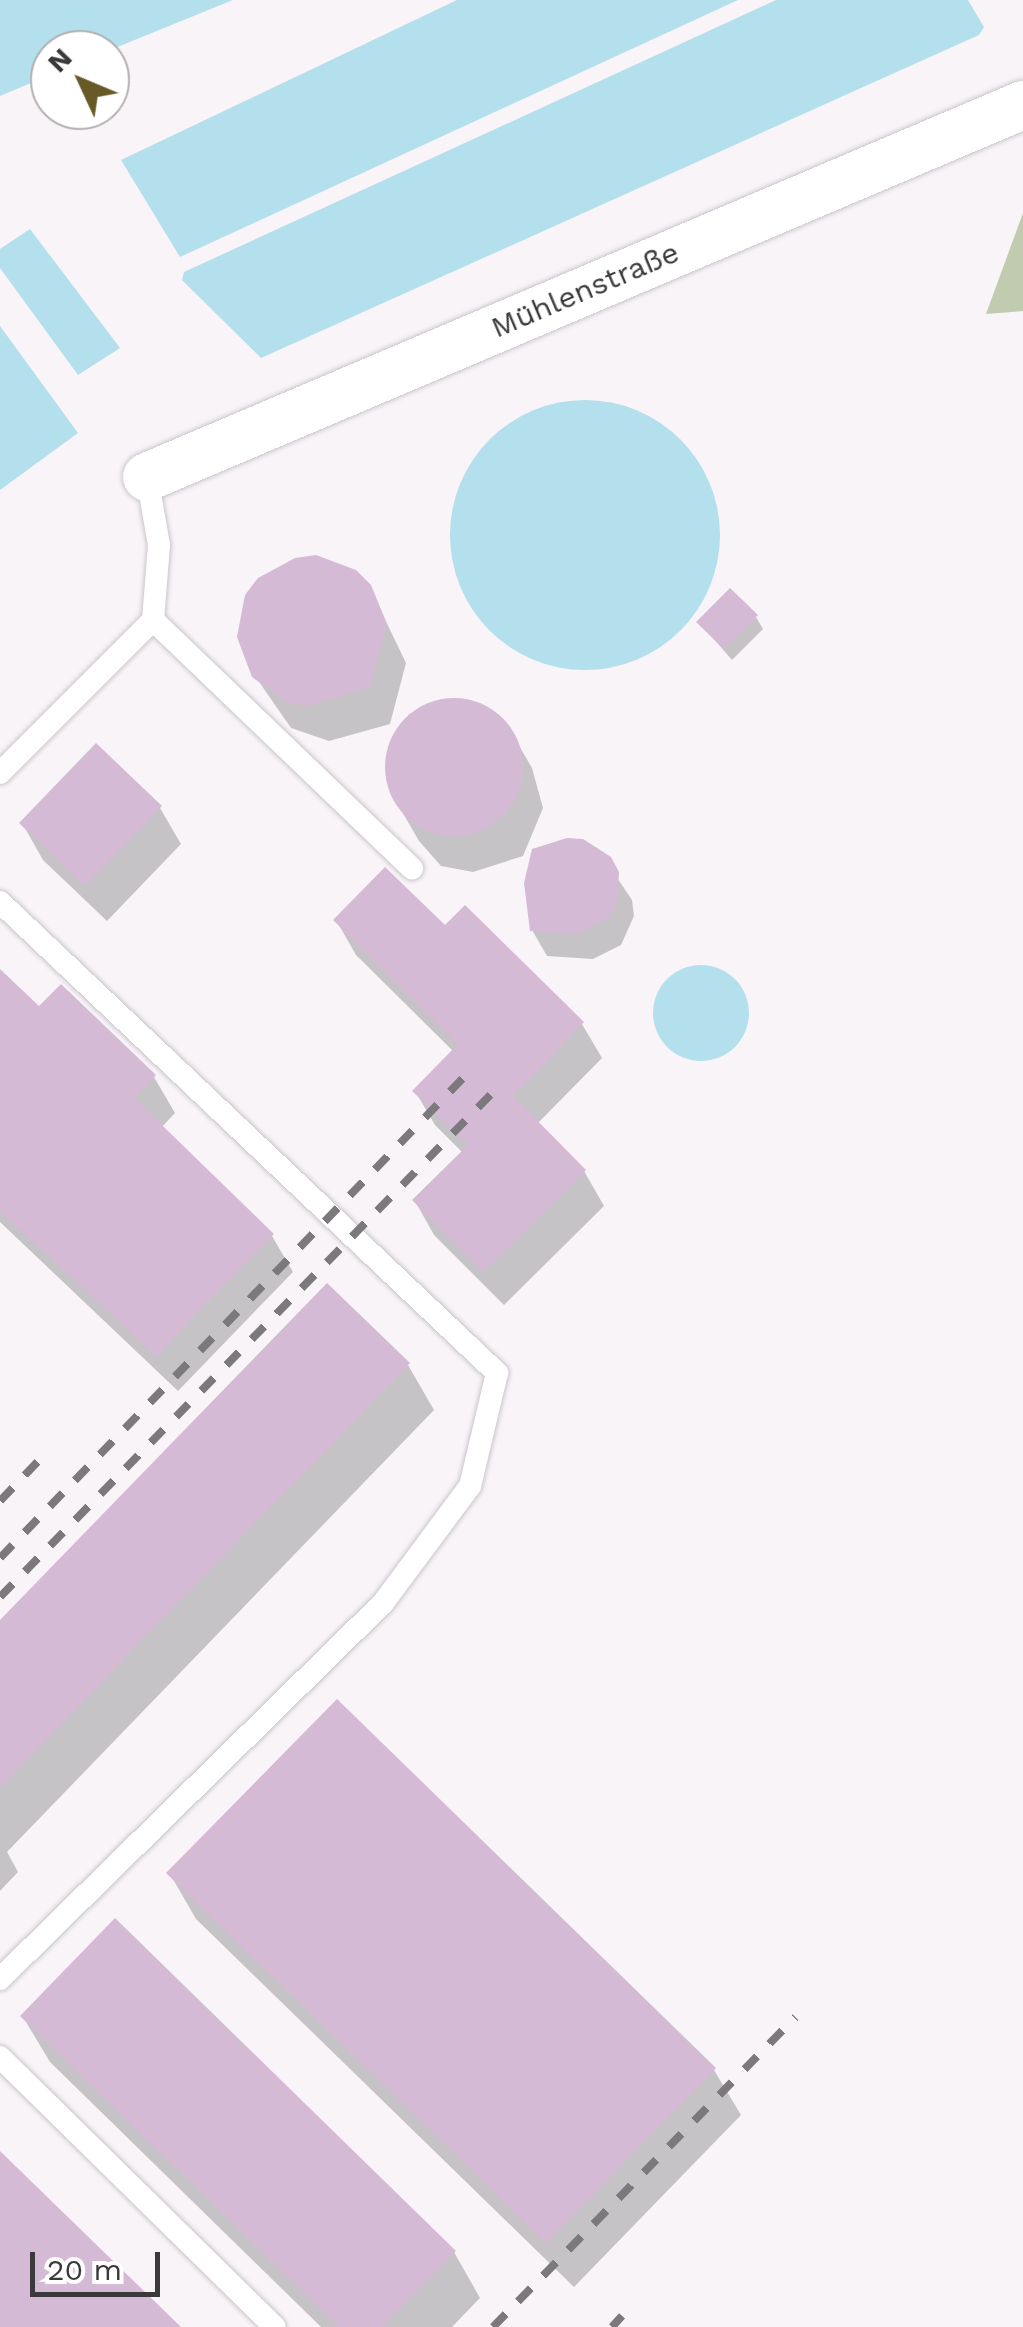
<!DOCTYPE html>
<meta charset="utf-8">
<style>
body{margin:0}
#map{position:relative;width:1023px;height:2327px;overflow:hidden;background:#f8f4f8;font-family:"Work Sans",sans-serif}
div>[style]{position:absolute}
.green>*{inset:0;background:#c0cbb0}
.water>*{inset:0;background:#b4dfed}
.round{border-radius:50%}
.shadow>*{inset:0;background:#0003}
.building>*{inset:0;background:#d5bad6}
.roads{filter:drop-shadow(0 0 2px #cac5ca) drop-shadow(0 0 2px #cac5ca)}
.lane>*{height:22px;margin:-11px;padding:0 11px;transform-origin:11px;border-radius:11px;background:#fff}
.street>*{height:48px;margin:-24px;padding:0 24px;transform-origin:24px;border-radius:24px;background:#fff}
.rail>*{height:8px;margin-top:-4px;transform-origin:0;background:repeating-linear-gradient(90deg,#7c797c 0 18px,transparent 0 36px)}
span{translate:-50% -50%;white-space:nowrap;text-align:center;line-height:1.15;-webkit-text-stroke:8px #fff;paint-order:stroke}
.street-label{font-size:30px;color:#3b393b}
.north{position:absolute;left:30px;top:30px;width:100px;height:100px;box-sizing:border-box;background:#fff;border:2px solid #b1b0b1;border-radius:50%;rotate:314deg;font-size:28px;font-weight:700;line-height:40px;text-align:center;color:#3b393b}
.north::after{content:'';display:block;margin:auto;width:35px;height:45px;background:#685a27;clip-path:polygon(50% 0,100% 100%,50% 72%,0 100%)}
.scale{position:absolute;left:30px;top:2252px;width:130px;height:45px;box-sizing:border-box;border:5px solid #3b393b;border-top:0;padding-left:12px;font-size:30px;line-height:35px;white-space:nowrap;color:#3b393b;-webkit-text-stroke:8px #fff;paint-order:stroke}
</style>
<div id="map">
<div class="green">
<div style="clip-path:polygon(1023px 213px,1023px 311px,986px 314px)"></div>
</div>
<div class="water">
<div style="clip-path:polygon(0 0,233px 0,110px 50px,50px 50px,50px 75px,0 96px)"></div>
<div style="clip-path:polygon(457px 0,738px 0,180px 257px,121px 160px)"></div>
<div style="clip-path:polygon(776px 0,968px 0,984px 27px,979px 35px,261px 358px,182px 280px,184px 272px)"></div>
<div style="clip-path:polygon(30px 229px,120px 348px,78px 375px,0 268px,0 249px)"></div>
<div style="clip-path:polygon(0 326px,78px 433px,0 490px)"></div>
<div class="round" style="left:450px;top:400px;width:270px;height:270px"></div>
<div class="round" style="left:653px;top:965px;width:96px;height:96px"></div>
</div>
<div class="shadow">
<div style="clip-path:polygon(369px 586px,406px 663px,390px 724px,329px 741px,291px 728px,255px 676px)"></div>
<div style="clip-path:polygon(756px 617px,763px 629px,732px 660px,699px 622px)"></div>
<div style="clip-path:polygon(459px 701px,496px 715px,510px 730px,532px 768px,543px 808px,523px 856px,473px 872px,441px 866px,419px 841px,397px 803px,387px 762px,409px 714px)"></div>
<div style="clip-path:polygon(160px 808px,181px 844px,107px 921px,43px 860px,22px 823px)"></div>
<div style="clip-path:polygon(567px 841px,597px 848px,632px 900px,634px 916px,621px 945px,593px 959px,547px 956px,532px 930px)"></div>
<div style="clip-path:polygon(336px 920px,445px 929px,582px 1024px,602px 1058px,537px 1124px,584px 1171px,604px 1206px,504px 1305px,434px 1235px,415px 1201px,463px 1153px,435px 1125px,415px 1091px,454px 1052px,356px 955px)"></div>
<div style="clip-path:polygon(0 972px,39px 1010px,154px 1077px,175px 1113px,161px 1128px,272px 1236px,293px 1272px,178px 1391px,0 1222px)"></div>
<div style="clip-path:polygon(408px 1365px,434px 1410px,7px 1852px,18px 1872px,0 1891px,0 1624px)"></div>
<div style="clip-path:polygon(337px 1702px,714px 2070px,741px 2115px,574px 2287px,196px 1919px,170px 1874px)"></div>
<div style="clip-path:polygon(23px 2017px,454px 2252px,480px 2298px,452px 2327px,321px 2327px,50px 2062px)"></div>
</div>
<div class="building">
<div style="clip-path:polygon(316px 555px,356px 570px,371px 585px,387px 624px,370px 687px,307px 706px,287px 702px,252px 677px,237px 637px,245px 595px,258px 578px,295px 558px)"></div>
<div style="clip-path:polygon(730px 588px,758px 615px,724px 649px,696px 622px)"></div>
<div class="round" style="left:385px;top:698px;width:138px;height:138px"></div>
<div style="clip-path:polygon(96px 743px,162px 806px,84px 886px,19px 823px)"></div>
<div style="clip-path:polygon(567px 838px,583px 839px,611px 857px,619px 872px,617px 905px,607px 919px,578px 934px,530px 931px,524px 883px,532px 849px)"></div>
<div style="clip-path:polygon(385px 867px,445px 925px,465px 905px,584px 1022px,513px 1096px,586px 1170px,483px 1272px,412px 1200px,468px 1145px,412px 1091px,458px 1044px,333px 920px)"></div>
<div style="clip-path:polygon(0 969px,39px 1006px,61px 984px,156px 1075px,134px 1098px,274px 1234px,156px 1356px,0 1211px)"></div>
<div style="clip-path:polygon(327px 1283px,410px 1363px,0 1787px,0 1620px)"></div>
<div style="clip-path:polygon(337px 1699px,716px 2068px,546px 2243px,166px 1873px)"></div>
<div style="clip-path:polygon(115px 1918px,456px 2251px,381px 2327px,339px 2327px,20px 2016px)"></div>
<div style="clip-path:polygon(0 2151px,181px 2327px,0 2327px)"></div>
</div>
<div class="roads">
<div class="lane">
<div style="left:153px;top:620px;width:359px;rotate:43.8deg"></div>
<div style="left:0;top:773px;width:216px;rotate:-45deg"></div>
<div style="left:153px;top:620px;width:75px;rotate:-85.4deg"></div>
<div style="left:159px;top:545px;width:69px;rotate:-100deg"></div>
<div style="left:0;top:902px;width:685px;rotate:43.46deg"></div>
<div style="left:497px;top:1373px;width:116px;rotate:103.4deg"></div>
<div style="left:470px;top:1486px;width:146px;rotate:126.6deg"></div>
<div style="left:383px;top:1603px;width:537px;rotate:135.53deg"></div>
<div style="left:0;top:2057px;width:385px;rotate:44.5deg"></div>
</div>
<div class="street">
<div style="left:147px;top:477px;width:952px;rotate:-23.01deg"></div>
</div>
</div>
<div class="rail">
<div style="left:0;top:1501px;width:62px;rotate:-46.3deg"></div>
<div style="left:0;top:1558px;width:668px;rotate:-46.03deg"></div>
<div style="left:0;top:1597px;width:716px;rotate:-45.68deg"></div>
<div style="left:493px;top:2327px;width:433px;rotate:-45.7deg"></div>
<div style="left:612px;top:2327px;width:15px;rotate:-48deg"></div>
</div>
<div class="street-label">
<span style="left:585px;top:290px;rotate:-23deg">Mühlenstraße</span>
</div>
<div class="north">N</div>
<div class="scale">20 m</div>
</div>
